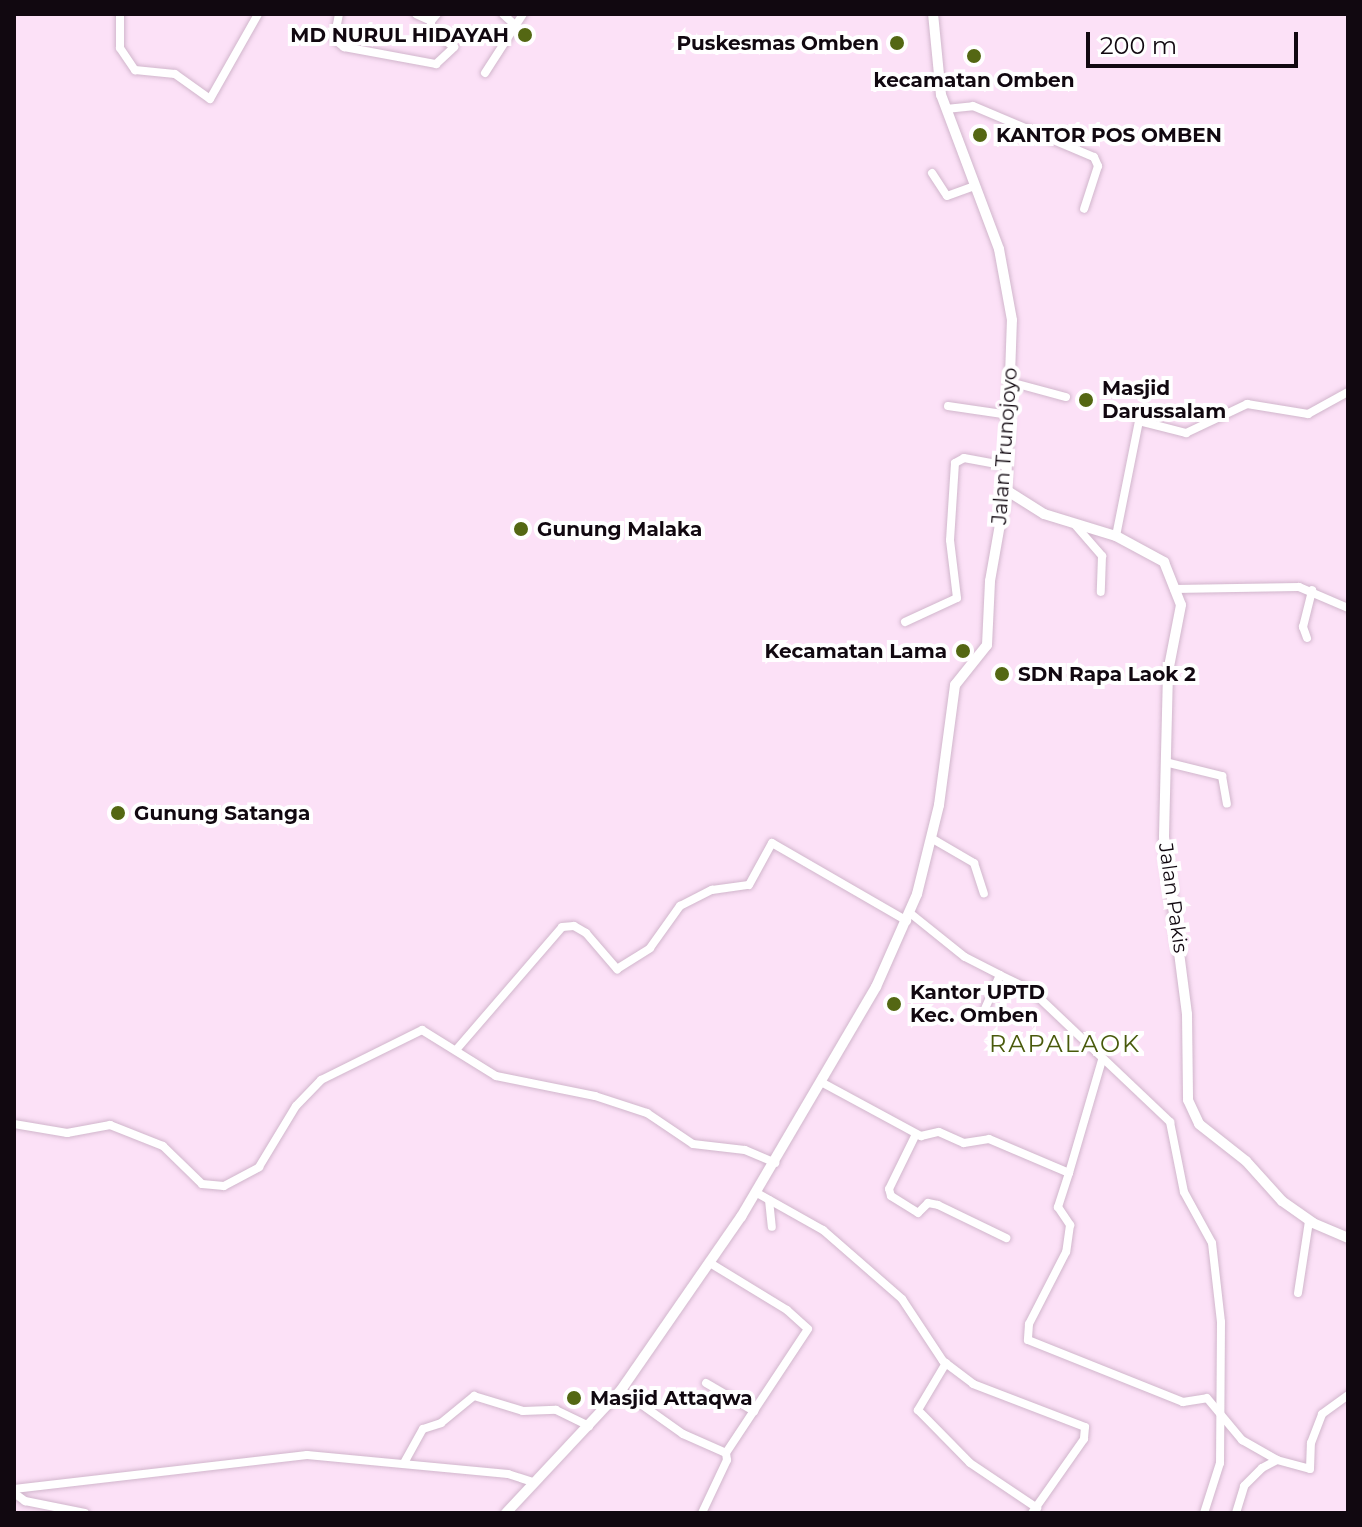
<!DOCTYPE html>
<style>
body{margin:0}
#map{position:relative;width:1362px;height:1527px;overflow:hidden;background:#fce1f7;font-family:Montserrat,sans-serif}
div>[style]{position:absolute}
.roads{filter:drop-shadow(0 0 2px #d1b6cc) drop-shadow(0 0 2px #d1b6cc)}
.minor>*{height:8px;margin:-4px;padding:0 4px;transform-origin:4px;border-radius:4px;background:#fff}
.tertiary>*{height:10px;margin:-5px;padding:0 5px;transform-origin:5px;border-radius:5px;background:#fff}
.dots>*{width:22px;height:22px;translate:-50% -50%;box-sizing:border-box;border:4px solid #fff;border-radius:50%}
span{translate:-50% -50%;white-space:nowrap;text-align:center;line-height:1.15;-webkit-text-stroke:8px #fff;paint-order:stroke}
.poi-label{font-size:20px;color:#110810;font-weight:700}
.right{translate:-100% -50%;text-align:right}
.left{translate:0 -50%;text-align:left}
.street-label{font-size:20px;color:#110810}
.quarter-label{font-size:24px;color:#495a0c;letter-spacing:2px}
.frame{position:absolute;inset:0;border:16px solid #110810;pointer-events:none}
.scale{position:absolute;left:1086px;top:32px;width:212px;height:36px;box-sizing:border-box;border:4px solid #110810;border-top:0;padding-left:10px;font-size:24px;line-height:28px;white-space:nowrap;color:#110810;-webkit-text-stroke:6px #fff;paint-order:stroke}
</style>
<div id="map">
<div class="roads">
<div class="minor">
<div style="left:120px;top:14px;width:34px;rotate:90deg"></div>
<div style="left:120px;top:48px;width:27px;rotate:56deg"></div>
<div style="left:135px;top:70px;width:40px;rotate:5.7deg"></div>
<div style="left:175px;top:74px;width:43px;rotate:35.5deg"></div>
<div style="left:210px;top:99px;width:98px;rotate:-60.5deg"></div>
<div style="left:339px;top:14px;width:25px;rotate:101deg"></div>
<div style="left:334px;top:39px;width:13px;rotate:39deg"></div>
<div style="left:344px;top:47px;width:94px;rotate:10.5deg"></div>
<div style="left:436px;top:64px;width:25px;rotate:-43deg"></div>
<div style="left:454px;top:47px;width:29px;rotate:-144deg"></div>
<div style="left:431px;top:30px;width:9px;rotate:-90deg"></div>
<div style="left:416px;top:14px;width:17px;rotate:25deg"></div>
<div style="left:431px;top:21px;width:9px;rotate:-49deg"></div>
<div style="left:503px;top:14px;width:16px;rotate:43deg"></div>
<div style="left:485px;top:73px;width:70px;rotate:-57.2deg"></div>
<div style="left:946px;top:109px;width:27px;rotate:-6deg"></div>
<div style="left:973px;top:106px;width:131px;rotate:22.9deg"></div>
<div style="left:1094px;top:157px;width:10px;rotate:66deg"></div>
<div style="left:1098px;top:166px;width:45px;rotate:108deg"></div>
<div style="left:932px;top:173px;width:27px;rotate:57deg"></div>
<div style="left:947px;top:196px;width:30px;rotate:-20deg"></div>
<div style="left:1010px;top:382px;width:58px;rotate:15deg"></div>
<div style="left:948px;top:406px;width:62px;rotate:8.4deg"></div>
<div style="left:1076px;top:526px;width:40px;rotate:49deg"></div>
<div style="left:1102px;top:556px;width:36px;rotate:92deg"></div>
<div style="left:1116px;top:536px;width:117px;rotate:-78.7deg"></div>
<div style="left:1139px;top:421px;width:49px;rotate:14.3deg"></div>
<div style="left:1186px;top:433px;width:68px;rotate:-25.4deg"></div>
<div style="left:1247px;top:404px;width:62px;rotate:9.3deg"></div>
<div style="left:1308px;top:414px;width:46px;rotate:-28.8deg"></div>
<div style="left:1174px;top:589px;width:125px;rotate:-0.9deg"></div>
<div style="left:1299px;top:587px;width:53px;rotate:23.2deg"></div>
<div style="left:905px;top:622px;width:57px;rotate:-24.8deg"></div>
<div style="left:957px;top:598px;width:58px;rotate:-96.9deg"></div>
<div style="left:950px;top:540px;width:77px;rotate:-86.3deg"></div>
<div style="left:955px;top:463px;width:10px;rotate:-29deg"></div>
<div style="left:964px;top:458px;width:44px;rotate:10.5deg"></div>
<div style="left:1307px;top:638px;width:12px;rotate:-110deg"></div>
<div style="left:1303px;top:627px;width:38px;rotate:-76deg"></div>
<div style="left:1169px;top:763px;width:55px;rotate:13.8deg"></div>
<div style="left:1222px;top:776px;width:28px;rotate:80deg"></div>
<div style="left:931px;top:838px;width:50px;rotate:30.2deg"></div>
<div style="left:974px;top:863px;width:32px;rotate:72deg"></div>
<div style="left:910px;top:913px;width:70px;rotate:38.7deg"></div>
<div style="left:965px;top:957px;width:39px;rotate:27deg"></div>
<div style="left:1000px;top:975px;width:36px;rotate:114deg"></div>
<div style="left:1000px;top:975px;width:34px;rotate:26deg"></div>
<div style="left:1031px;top:990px;width:192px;rotate:43.5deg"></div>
<div style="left:1170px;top:1122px;width:71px;rotate:78.7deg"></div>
<div style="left:1184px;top:1192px;width:58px;rotate:61.2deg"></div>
<div style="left:1212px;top:1243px;width:80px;rotate:83.5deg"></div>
<div style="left:1221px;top:1322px;width:141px;rotate:90.4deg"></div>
<div style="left:1220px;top:1463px;width:52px;rotate:107.7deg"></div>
<div style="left:456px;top:1050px;width:162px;rotate:-49.2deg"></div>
<div style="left:562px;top:927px;width:12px;rotate:-5deg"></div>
<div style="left:574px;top:926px;width:14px;rotate:30deg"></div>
<div style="left:586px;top:933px;width:48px;rotate:49.3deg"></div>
<div style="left:617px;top:969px;width:39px;rotate:-32deg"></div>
<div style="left:650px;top:948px;width:52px;rotate:-54.5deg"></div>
<div style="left:680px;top:906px;width:36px;rotate:-27deg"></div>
<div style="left:712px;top:890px;width:37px;rotate:-8deg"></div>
<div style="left:749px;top:885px;width:48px;rotate:-61.3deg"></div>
<div style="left:772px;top:843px;width:156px;rotate:30deg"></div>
<div style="left:821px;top:1082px;width:114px;rotate:28.4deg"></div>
<div style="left:921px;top:1136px;width:18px;rotate:-13deg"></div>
<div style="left:939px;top:1132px;width:27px;rotate:24deg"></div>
<div style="left:964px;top:1143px;width:25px;rotate:-9deg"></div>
<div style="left:989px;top:1139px;width:87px;rotate:23deg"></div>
<div style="left:1069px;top:1173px;width:36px;rotate:108deg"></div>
<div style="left:1058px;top:1207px;width:22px;rotate:56deg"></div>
<div style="left:1070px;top:1225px;width:27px;rotate:98deg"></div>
<div style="left:1066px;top:1252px;width:81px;rotate:117.2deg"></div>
<div style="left:1029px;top:1324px;width:16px;rotate:94deg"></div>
<div style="left:1028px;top:1340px;width:167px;rotate:21.8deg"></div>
<div style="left:1183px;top:1402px;width:24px;rotate:-9deg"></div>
<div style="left:1207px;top:1398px;width:55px;rotate:50.2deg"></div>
<div style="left:1242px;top:1440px;width:40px;rotate:29.7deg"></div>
<div style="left:14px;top:1124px;width:54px;rotate:9.6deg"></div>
<div style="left:67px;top:1133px;width:44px;rotate:-10.5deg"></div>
<div style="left:110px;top:1125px;width:57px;rotate:21.6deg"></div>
<div style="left:163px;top:1146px;width:54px;rotate:44.3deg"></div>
<div style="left:202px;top:1184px;width:22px;rotate:5deg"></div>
<div style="left:224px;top:1186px;width:40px;rotate:-28deg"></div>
<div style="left:259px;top:1167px;width:71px;rotate:-58.8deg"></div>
<div style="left:296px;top:1106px;width:36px;rotate:-46deg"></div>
<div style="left:321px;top:1080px;width:113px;rotate:-26.3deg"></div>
<div style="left:422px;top:1030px;width:87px;rotate:31.9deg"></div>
<div style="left:496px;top:1076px;width:101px;rotate:11.4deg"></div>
<div style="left:595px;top:1096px;width:55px;rotate:18.1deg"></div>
<div style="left:647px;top:1113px;width:55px;rotate:34deg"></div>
<div style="left:693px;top:1144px;width:52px;rotate:6.6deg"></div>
<div style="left:745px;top:1150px;width:33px;rotate:23deg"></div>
<div style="left:916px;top:1134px;width:61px;rotate:116.1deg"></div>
<div style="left:889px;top:1189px;width:7px;rotate:74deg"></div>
<div style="left:891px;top:1196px;width:32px;rotate:32deg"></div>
<div style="left:918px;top:1213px;width:14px;rotate:-45deg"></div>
<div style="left:928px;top:1203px;width:10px;rotate:11deg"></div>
<div style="left:938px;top:1205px;width:76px;rotate:25.9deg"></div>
<div style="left:1069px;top:1173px;width:118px;rotate:-73.7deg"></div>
<div style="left:757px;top:1193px;width:76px;rotate:29.3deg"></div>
<div style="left:823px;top:1230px;width:105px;rotate:41.1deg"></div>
<div style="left:902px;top:1299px;width:74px;rotate:56.5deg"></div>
<div style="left:943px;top:1361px;width:38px;rotate:37deg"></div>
<div style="left:973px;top:1384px;width:120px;rotate:21deg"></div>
<div style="left:1085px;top:1427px;width:12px;rotate:95deg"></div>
<div style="left:1084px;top:1439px;width:90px;rotate:125.1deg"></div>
<div style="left:769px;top:1200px;width:27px;rotate:84deg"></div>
<div style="left:710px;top:1263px;width:90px;rotate:31.4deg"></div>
<div style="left:787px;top:1310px;width:28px;rotate:42deg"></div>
<div style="left:808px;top:1329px;width:149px;rotate:123.5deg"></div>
<div style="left:1298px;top:1293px;width:73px;rotate:-81.3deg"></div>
<div style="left:946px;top:1363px;width:55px;rotate:120.8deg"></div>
<div style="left:918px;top:1410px;width:74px;rotate:45.5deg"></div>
<div style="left:970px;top:1463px;width:81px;rotate:33.9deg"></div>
<div style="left:706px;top:1383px;width:56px;rotate:30.3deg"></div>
<div style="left:621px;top:1390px;width:76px;rotate:35.4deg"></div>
<div style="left:683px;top:1434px;width:47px;rotate:23.8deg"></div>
<div style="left:726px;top:1453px;width:7px;rotate:82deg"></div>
<div style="left:727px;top:1460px;width:59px;rotate:115.3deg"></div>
<div style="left:404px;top:1463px;width:39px;rotate:-61deg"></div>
<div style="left:423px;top:1429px;width:19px;rotate:-18deg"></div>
<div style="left:441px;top:1423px;width:43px;rotate:-39.3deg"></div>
<div style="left:474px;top:1396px;width:51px;rotate:17deg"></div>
<div style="left:523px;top:1411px;width:33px;rotate:-2deg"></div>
<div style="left:556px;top:1410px;width:37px;rotate:26deg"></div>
<div style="left:14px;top:1489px;width:295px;rotate:-6.6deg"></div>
<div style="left:307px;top:1455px;width:202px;rotate:5.4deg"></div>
<div style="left:508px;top:1474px;width:28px;rotate:18deg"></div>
<div style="left:14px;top:1493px;width:14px;rotate:36deg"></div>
<div style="left:25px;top:1501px;width:61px;rotate:11.3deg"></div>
<div style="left:1236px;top:1513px;width:28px;rotate:-73deg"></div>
<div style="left:1244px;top:1486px;width:25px;rotate:-45deg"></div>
<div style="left:1262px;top:1468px;width:17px;rotate:-28deg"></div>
<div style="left:1277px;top:1460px;width:34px;rotate:15deg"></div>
<div style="left:1310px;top:1469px;width:26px;rotate:-88deg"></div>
<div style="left:1311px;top:1443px;width:31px;rotate:-69deg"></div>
<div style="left:1322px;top:1414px;width:32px;rotate:-36deg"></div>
</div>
<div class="tertiary">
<div style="left:1006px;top:490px;width:45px;rotate:32.3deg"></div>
<div style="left:1044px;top:514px;width:75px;rotate:17deg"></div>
<div style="left:1116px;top:536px;width:55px;rotate:28.4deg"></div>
<div style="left:1164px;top:562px;width:46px;rotate:68.4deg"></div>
<div style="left:1181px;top:605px;width:68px;rotate:101deg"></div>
<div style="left:1168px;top:672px;width:165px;rotate:91.4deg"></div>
<div style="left:1164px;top:837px;width:178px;rotate:82.6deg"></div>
<div style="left:1187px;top:1014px;width:86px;rotate:89.3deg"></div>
<div style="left:1188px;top:1100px;width:26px;rotate:65deg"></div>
<div style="left:1199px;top:1124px;width:60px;rotate:38.2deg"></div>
<div style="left:1246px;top:1161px;width:54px;rotate:48deg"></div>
<div style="left:1282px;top:1201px;width:38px;rotate:35deg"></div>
<div style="left:1313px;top:1223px;width:38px;rotate:23deg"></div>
<div style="left:506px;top:1513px;width:168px;rotate:-46.9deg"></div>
<div style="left:621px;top:1390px;width:211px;rotate:-55.3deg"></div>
<div style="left:741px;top:1217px;width:267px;rotate:-59.6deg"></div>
<div style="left:876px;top:987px;width:102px;rotate:-66.2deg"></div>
<div style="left:917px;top:894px;width:92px;rotate:-76.1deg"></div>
<div style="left:939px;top:805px;width:121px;rotate:-82.4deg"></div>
<div style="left:955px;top:685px;width:51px;rotate:-51.3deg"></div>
<div style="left:987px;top:645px;width:64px;rotate:-87.3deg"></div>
<div style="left:990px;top:581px;width:92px;rotate:-80deg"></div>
<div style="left:1006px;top:490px;width:170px;rotate:-88deg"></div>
<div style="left:1012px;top:320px;width:72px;rotate:-100.4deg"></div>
<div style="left:999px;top:249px;width:165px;rotate:-110.6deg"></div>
<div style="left:941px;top:95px;width:81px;rotate:-95.6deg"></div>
</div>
</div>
<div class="dots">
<div style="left:525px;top:35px;background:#546713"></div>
<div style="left:897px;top:43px;background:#546713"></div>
<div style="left:974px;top:56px;background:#546713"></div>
<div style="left:980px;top:135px;background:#546713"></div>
<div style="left:1086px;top:400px;background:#546713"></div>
<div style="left:521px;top:529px;background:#546713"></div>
<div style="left:963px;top:651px;background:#546713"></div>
<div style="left:1002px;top:674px;background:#546713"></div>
<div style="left:118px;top:813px;background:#546713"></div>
<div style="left:894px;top:1004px;background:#546713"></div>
<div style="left:574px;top:1398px;background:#546713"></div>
</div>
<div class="poi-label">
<span class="right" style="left:509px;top:35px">MD NURUL HIDAYAH</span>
<span class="right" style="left:879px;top:43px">Puskesmas Omben</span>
<span style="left:974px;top:80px">kecamatan Omben</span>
<span class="left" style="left:996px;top:135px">KANTOR POS OMBEN</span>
<span class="left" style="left:1102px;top:400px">Masjid<br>Darussalam</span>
<span class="left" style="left:537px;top:529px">Gunung Malaka</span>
<span class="right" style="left:947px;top:651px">Kecamatan Lama</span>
<span class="left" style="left:1018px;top:674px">SDN Rapa Laok 2</span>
<span class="left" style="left:134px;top:813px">Gunung Satanga</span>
<span class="left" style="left:910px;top:1004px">Kantor UPTD<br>Kec. Omben</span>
<span class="left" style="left:590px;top:1398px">Masjid Attaqwa</span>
</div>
<div class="street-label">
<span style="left:1005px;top:446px;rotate:-86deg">Jalan Trunojoyo</span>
<span style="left:1173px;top:898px;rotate:82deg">Jalan Pakis</span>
</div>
<div class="quarter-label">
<span style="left:1065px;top:1044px">RAPALAOK</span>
</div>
<div class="frame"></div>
<div class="scale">200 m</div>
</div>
